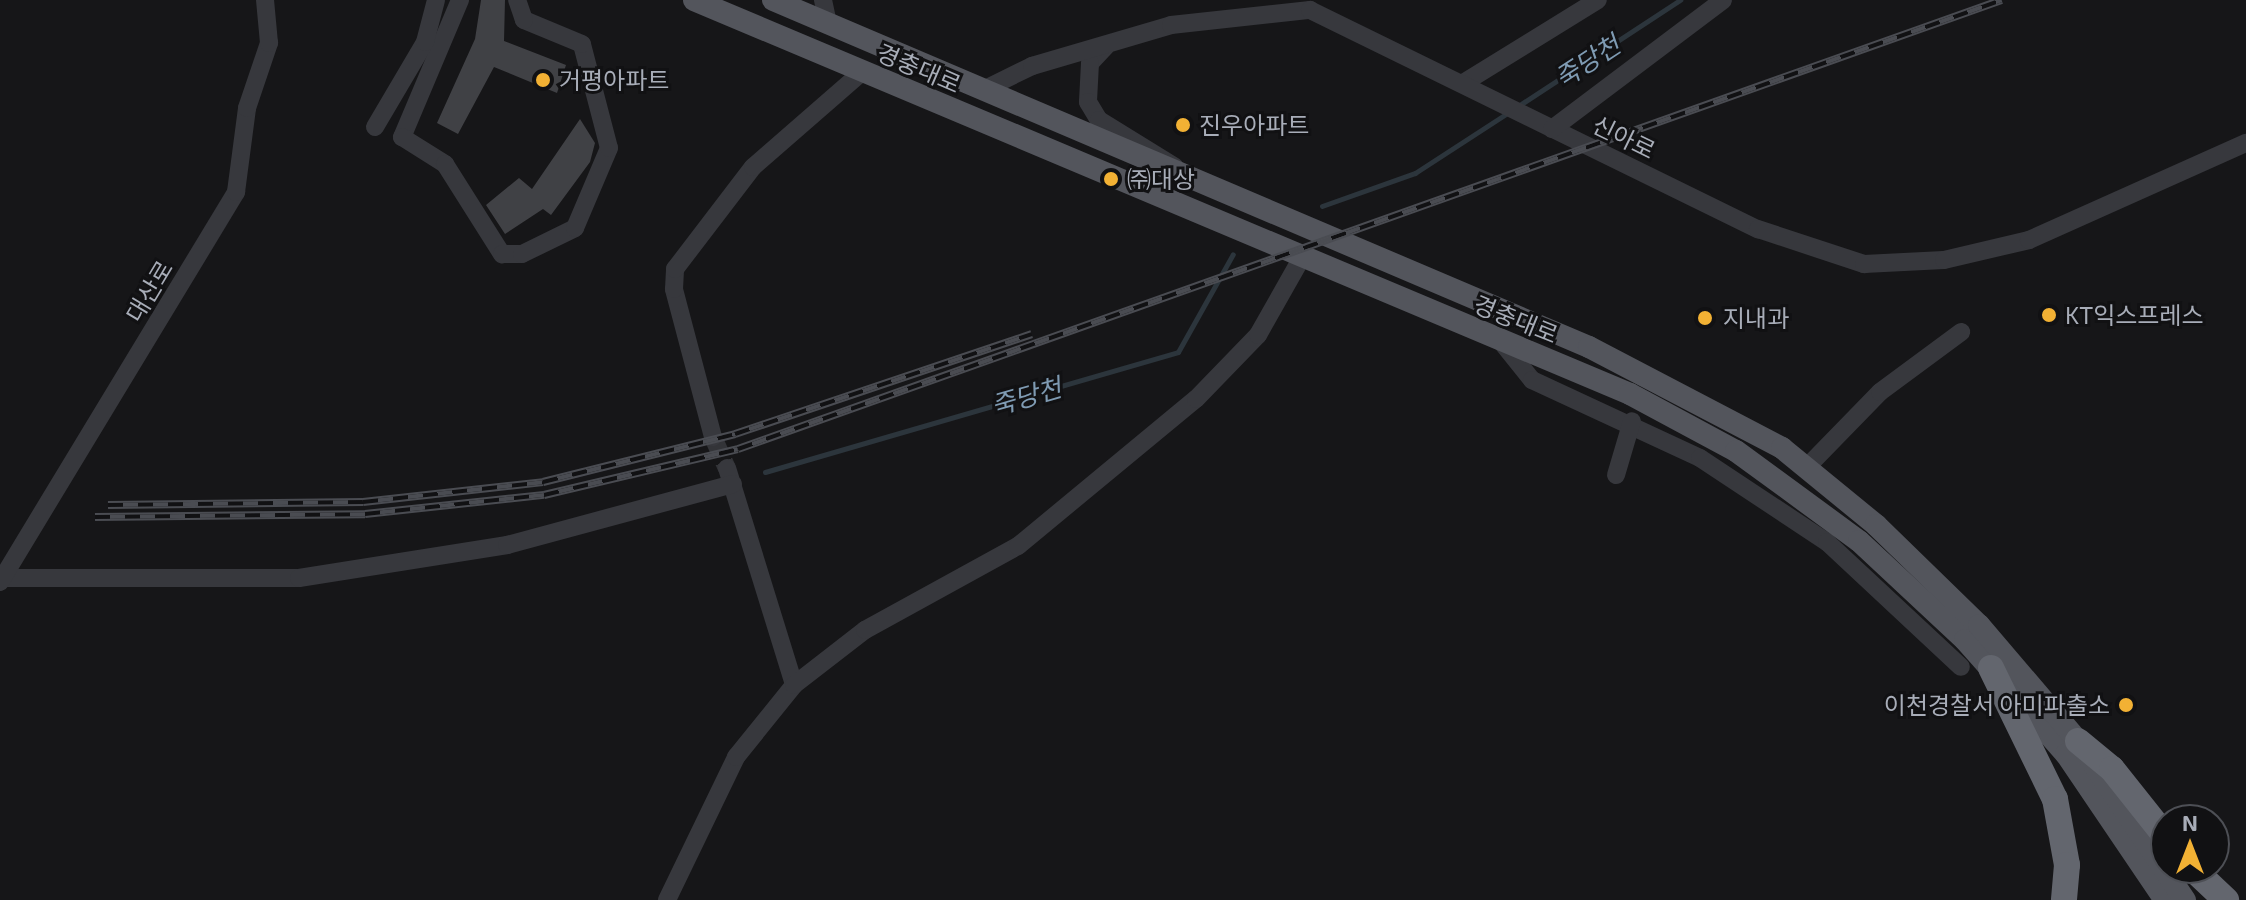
<!DOCTYPE html>
<meta charset="utf-8">
<style>
body{margin:0}
#map{position:relative;width:2246px;height:900px;overflow:hidden;background:#161618;font-family:"Exo 2","Noto Sans KR",sans-serif}
div>[style]{position:absolute}
.stream>*{height:5px;margin:-2.5px;padding:0 2.5px;transform-origin:2.5px;border-radius:2.5px;background:#2c353c}
.building>*{inset:0;background:#404145}
.minor-tunnel>*{height:18px;margin-top:-9px;transform-origin:0;background:repeating-linear-gradient(90deg,#333438 0 18px,transparent 0 27px)}
.minor>*{height:18px;margin:-9px;padding:0 9px;transform-origin:9px;border-radius:9px;background:#37383d}
.major>*{height:22px;margin:-11px;padding:0 11px;transform-origin:11px;border-radius:11px;background:#53555c}
.highway>*{height:26px;margin:-13px;padding:0 13px;transform-origin:13px;border-radius:13px;background:#63666e}
.rail>*{height:8px;margin-top:-4px;transform-origin:0;background:repeating-linear-gradient(90deg,#111113 0 15px,#4a4c52 0 30px);box-sizing:border-box;border-block:2px solid #4a4c52}
.dots>*{width:22px;height:22px;translate:-50% -50%;box-sizing:border-box;border:4px solid #111113;border-radius:50%}
span{translate:-50% -50%;white-space:nowrap;text-align:center;line-height:1.15;-webkit-text-stroke:6px #111113;paint-order:stroke}
.street-label{font-size:24px;color:#a8adb8}
.poi-label{font-size:24px;color:#a8adb8}
.left{translate:0 -50%;text-align:left}
.right{translate:-100% -50%;text-align:right}
.water-label{font-size:26px;color:#7f9bb3;font-style:italic}
.north{position:absolute;left:2150px;top:804px;width:80px;height:80px;box-sizing:border-box;background:#111113;border:2px solid #4d4f55;border-radius:50%;rotate:0deg;font-size:22px;font-weight:700;line-height:32px;text-align:center;color:#a8adb8}
.north::after{content:'';display:block;margin:auto;width:28px;height:36px;background:#f2b134;clip-path:polygon(50% 0,100% 100%,50% 72%,0 100%)}
</style>
<div id="map">
<div class="stream">
<div style="left:1518px;top:106px;width:194px;rotate:-33.2deg"></div>
<div style="left:1322px;top:206px;width:99px;rotate:-19.5deg"></div>
<div style="left:1415px;top:173px;width:112px;rotate:-33deg"></div>
<div style="left:765px;top:472px;width:430px;rotate:-16.2deg"></div>
<div style="left:1178px;top:352px;width:112px;rotate:-60.7deg"></div>
</div>
<div class="building">
<div style="clip-path:polygon(481px 0,505px 0,504px 41px,566px 65px,557px 93px,494px 67px,458px 134px,437px 123px,475px 39px)"></div>
<div style="clip-path:polygon(580px 119px,595px 143px,590px 162px,551px 215px,543px 209px,505px 234px,486px 205px,519px 178px,532px 189px)"></div>
</div>
<div class="minor-tunnel">
<div style="left:713px;top:437px;width:34px;rotate:66deg"></div>
</div>
<div class="minor">
<div style="left:460px;top:0;width:149px;rotate:112.9deg"></div>
<div style="left:402px;top:137px;width:51px;rotate:32.1deg"></div>
<div style="left:445px;top:164px;width:107px;rotate:57.7deg"></div>
<div style="left:502px;top:254px;width:20px"></div>
<div style="left:522px;top:254px;width:59px;rotate:-26.1deg"></div>
<div style="left:575px;top:228px;width:87px;rotate:-67deg"></div>
<div style="left:609px;top:148px;width:107px;rotate:-104.6deg"></div>
<div style="left:582px;top:44px;width:63px;rotate:-157.5deg"></div>
<div style="left:524px;top:20px;width:21px;rotate:-109deg"></div>
<div style="left:823px;top:0;width:25px;rotate:78deg"></div>
<div style="left:1106px;top:46px;width:23px;rotate:133deg"></div>
<div style="left:1090px;top:63px;width:39px;rotate:93deg"></div>
<div style="left:1088px;top:102px;width:21px;rotate:59deg"></div>
<div style="left:1099px;top:120px;width:89px;rotate:31.7deg"></div>
<div style="left:1465px;top:82px;width:156px;rotate:-31.7deg"></div>
<div style="left:983px;top:90px;width:55px;rotate:-26.1deg"></div>
<div style="left:1032px;top:66px;width:145px;rotate:-16.4deg"></div>
<div style="left:1171px;top:25px;width:140px;rotate:-6.2deg"></div>
<div style="left:1310px;top:10px;width:499px;rotate:26.1deg"></div>
<div style="left:1758px;top:229px;width:112px;rotate:18.3deg"></div>
<div style="left:1864px;top:264px;width:80px;rotate:-2.9deg"></div>
<div style="left:1944px;top:260px;width:87px;rotate:-13.2deg"></div>
<div style="left:2029px;top:240px;width:238px;rotate:-24.1deg"></div>
<div style="left:375px;top:127px;width:99px;rotate:-59.5deg"></div>
<div style="left:425px;top:42px;width:43px;rotate:-75.3deg"></div>
<div style="left:1552px;top:129px;width:214px;rotate:-37deg"></div>
<div style="left:1500px;top:340px;width:51px;rotate:51.3deg"></div>
<div style="left:1532px;top:380px;width:185px;rotate:24.9deg"></div>
<div style="left:1700px;top:458px;width:152px;rotate:33.5deg"></div>
<div style="left:1827px;top:542px;width:183px;rotate:43deg"></div>
<div style="left:713px;top:437px;width:153px;rotate:-104.8deg"></div>
<div style="left:674px;top:289px;width:20px;rotate:-87deg"></div>
<div style="left:675px;top:269px;width:128px;rotate:-52.6deg"></div>
<div style="left:753px;top:167px;width:145px;rotate:-41.1deg"></div>
<div style="left:1808px;top:466px;width:103px;rotate:-45.8deg"></div>
<div style="left:1880px;top:392px;width:101px;rotate:-36.5deg"></div>
<div style="left:727px;top:468px;width:227px;rotate:72.8deg"></div>
<div style="left:1616px;top:475px;width:56px;rotate:-73.5deg"></div>
<div style="left:4px;top:578px;width:295px"></div>
<div style="left:299px;top:578px;width:211px;rotate:-9deg"></div>
<div style="left:507px;top:545px;width:234px;rotate:-15.1deg"></div>
<div style="left:0;top:582px;width:456px;rotate:-58.8deg"></div>
<div style="left:236px;top:192px;width:85px;rotate:-82.5deg"></div>
<div style="left:247px;top:108px;width:69px;rotate:-71.3deg"></div>
<div style="left:269px;top:43px;width:43px;rotate:-95.3deg"></div>
<div style="left:667px;top:900px;width:159px;rotate:-64.2deg"></div>
<div style="left:736px;top:757px;width:92px;rotate:-51.1deg"></div>
<div style="left:794px;top:685px;width:90px;rotate:-37.8deg"></div>
<div style="left:865px;top:630px;width:175px;rotate:-28.8deg"></div>
<div style="left:1018px;top:546px;width:231px;rotate:-39.6deg"></div>
<div style="left:1196px;top:399px;width:89px;rotate:-45.9deg"></div>
<div style="left:1258px;top:335px;width:87px;rotate:-60.5deg"></div>
</div>
<div class="major">
<div style="left:694px;top:0;width:1016px;rotate:22.83deg"></div>
<div style="left:1630px;top:394px;width:120px;rotate:28.3deg"></div>
<div style="left:1736px;top:451px;width:152px;rotate:36.2deg"></div>
<div style="left:1859px;top:541px;width:145px;rotate:43deg"></div>
<div style="left:1965px;top:640px;width:152px;rotate:48.5deg"></div>
<div style="left:2066px;top:754px;width:176px;rotate:55.9deg"></div>
<div style="left:773px;top:0;width:887px;rotate:23.04deg"></div>
<div style="left:1589px;top:347px;width:218px;rotate:27.6deg"></div>
<div style="left:1782px;top:448px;width:122px;rotate:39.3deg"></div>
<div style="left:1876px;top:525px;width:144px;rotate:44.2deg"></div>
<div style="left:1979px;top:625px;width:153px;rotate:49.5deg"></div>
<div style="left:2078px;top:741px;width:192px;rotate:56.1deg"></div>
</div>
<div class="highway">
<div style="left:1991px;top:668px;width:146px;rotate:64deg"></div>
<div style="left:2055px;top:799px;width:67px;rotate:79.7deg"></div>
<div style="left:2067px;top:865px;width:35px;rotate:95deg"></div>
<div style="left:2078px;top:741px;width:44px;rotate:39.5deg"></div>
<div style="left:2112px;top:769px;width:87px;rotate:51.5deg"></div>
<div style="left:2192px;top:868px;width:47px;rotate:43.3deg"></div>
</div>
<div class="rail">
<div style="left:108px;top:505px;width:255px;rotate:-0.7deg"></div>
<div style="left:363px;top:502px;width:181px;rotate:-6.3deg"></div>
<div style="left:543px;top:482px;width:198px;rotate:-14deg"></div>
<div style="left:735px;top:434px;width:313px;rotate:-18.6deg"></div>
<div style="left:95px;top:517px;width:270px;rotate:-0.6deg"></div>
<div style="left:365px;top:514px;width:180px;rotate:-6.1deg"></div>
<div style="left:544px;top:495px;width:199px;rotate:-13.3deg"></div>
<div style="left:738px;top:449px;width:1341px;rotate:-19.56deg"></div>
</div>
<div class="dots">
<div style="left:543px;top:80px;background:#f2b134"></div>
<div style="left:1183px;top:125px;background:#f2b134"></div>
<div style="left:1111px;top:179px;background:#f2b134"></div>
<div style="left:2049px;top:315px;background:#f2b134"></div>
<div style="left:1705px;top:318px;background:#f2b134"></div>
<div style="left:2126px;top:705px;background:#f2b134"></div>
</div>
<div class="street-label">
<span style="left:919px;top:68px;rotate:23deg">경충대로</span>
<span style="left:1624px;top:137px;rotate:26deg">신아로</span>
<span style="left:149px;top:291px;rotate:-59deg">대산로</span>
<span style="left:1516px;top:319px;rotate:22deg">경충대로</span>
</div>
<div class="poi-label">
<span class="left" style="left:559px;top:80px">거평아파트</span>
<span class="left" style="left:1199px;top:125px">진우아파트</span>
<span class="left" style="left:1127px;top:179px">㈜대상</span>
<span class="left" style="left:2065px;top:315px">KT익스프레스</span>
<span class="left" style="left:1723px;top:318px">지내과</span>
<span class="right" style="left:2110px;top:705px">이천경찰서 아미파출소</span>
</div>
<div class="water-label">
<span style="left:1587px;top:61px;rotate:-33deg">죽당천</span>
<span style="left:1026px;top:396px;rotate:-16deg">죽당천</span>
</div>
<div class="north">N</div>
</div>
